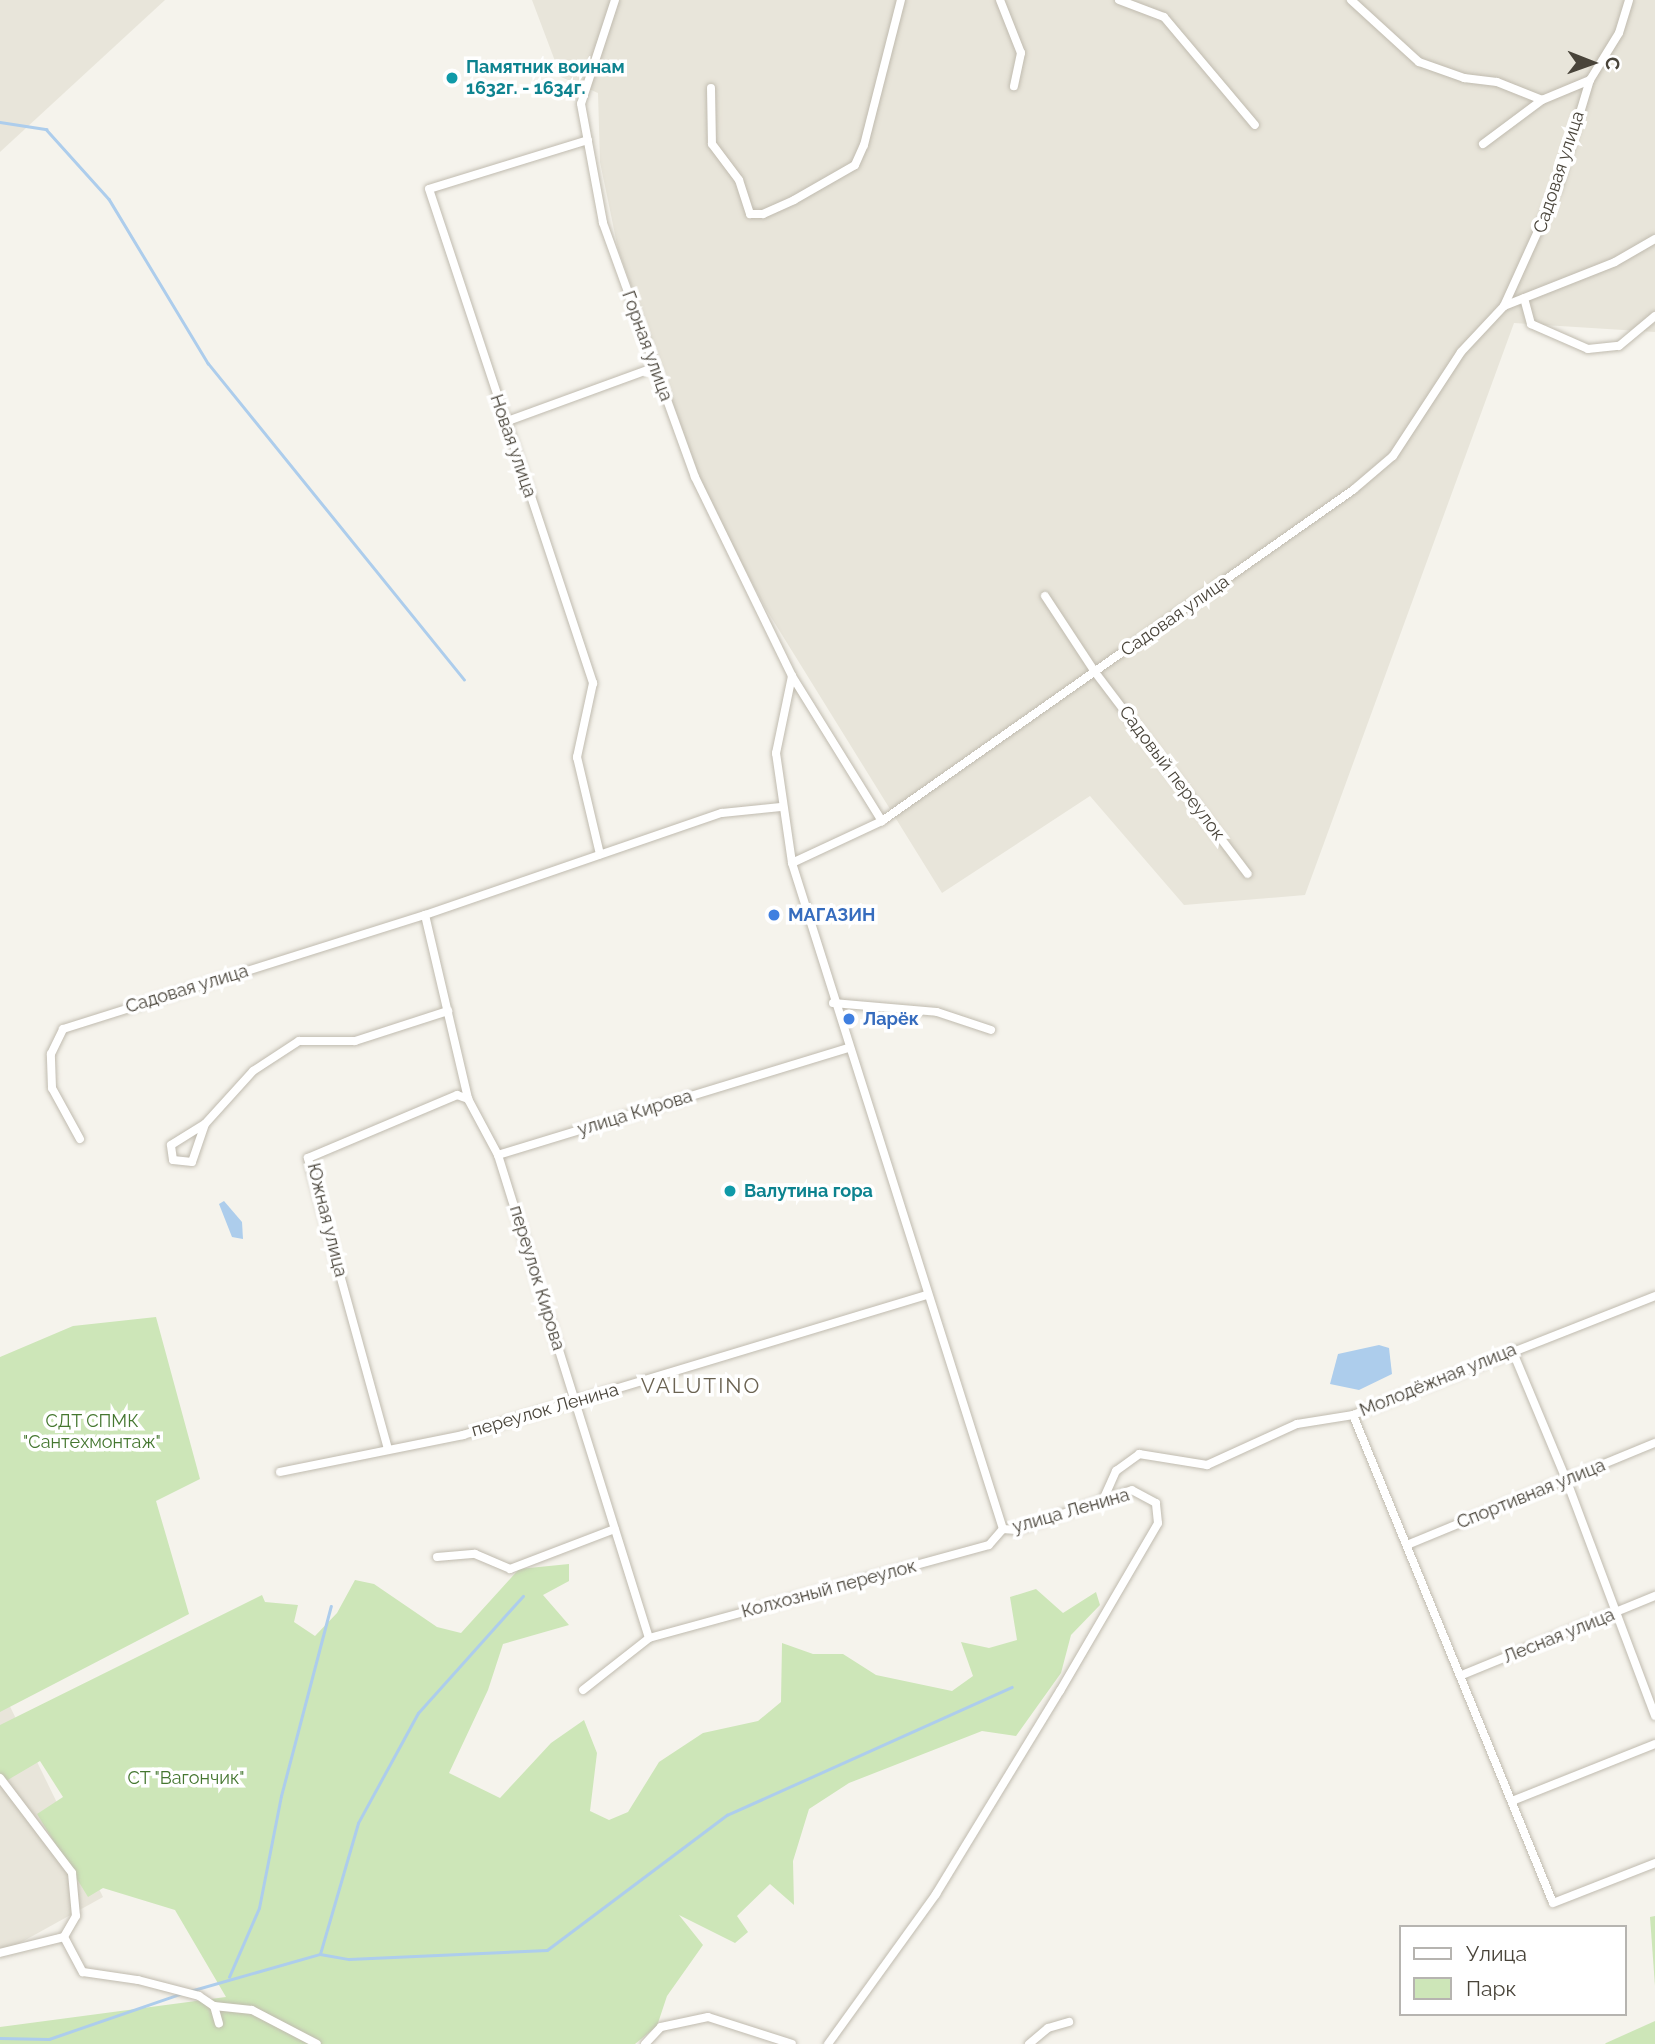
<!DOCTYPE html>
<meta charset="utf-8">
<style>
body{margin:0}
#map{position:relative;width:1655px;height:2044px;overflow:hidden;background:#f5f3ec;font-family:Raleway,sans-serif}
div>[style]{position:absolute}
.residential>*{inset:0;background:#e8e5da}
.green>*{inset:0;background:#cde6b8}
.water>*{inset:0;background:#adcdec}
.stream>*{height:2.5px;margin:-1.25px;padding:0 1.25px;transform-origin:1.25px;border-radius:1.25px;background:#adcdec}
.roads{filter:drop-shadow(0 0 2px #c0bbaf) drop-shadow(0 0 2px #c0bbaf)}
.minor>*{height:8px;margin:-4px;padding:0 4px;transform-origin:4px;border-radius:4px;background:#fff}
.dots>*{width:19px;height:19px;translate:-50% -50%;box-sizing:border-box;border:4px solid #fff;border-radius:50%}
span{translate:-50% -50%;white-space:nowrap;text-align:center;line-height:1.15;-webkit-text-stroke:7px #fff;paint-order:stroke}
.culture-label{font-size:18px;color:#0d838f;font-weight:700}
.left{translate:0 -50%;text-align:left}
.street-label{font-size:18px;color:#49443a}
.shop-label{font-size:18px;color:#366cbe;font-weight:700}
.park-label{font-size:18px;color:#457730}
.quarter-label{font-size:21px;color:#6b6352;letter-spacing:2px}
.legend{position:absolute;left:1399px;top:1925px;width:228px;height:91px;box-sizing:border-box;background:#fff;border:2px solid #b6b4b0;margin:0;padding:9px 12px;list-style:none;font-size:21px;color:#49443a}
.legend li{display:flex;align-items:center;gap:14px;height:35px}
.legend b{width:35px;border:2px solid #b6b4b0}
.north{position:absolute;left:1557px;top:28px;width:70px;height:70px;-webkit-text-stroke:5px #fff;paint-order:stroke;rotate:91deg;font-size:19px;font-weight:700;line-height:28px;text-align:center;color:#49443a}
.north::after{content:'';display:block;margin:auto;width:24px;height:32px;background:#49443a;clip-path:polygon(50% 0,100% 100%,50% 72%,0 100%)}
</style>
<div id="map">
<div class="residential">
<div style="clip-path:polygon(0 0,165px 0,0 152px)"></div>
<div style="clip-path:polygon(532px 0,1655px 0,1655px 332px,1514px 323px,1305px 895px,1184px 905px,1090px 796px,942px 893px,766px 609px,706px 496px,618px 249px,600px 162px,598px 93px,561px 77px)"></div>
<div style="clip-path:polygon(0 1686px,103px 1897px,0 1954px)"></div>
</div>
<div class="green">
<div style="clip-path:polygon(156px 1317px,200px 1479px,156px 1501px,189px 1614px,0 1712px,0 1357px,73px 1326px)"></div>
<div style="clip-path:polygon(569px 1564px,569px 1581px,543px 1595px,569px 1625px,503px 1644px,488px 1690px,449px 1773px,500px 1798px,551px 1743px,584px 1720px,597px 1753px,590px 1811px,609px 1820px,628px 1812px,659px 1762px,703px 1733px,758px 1721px,781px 1702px,782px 1643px,813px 1654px,843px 1654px,876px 1675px,952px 1691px,973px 1676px,961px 1642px,989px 1648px,1017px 1640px,1010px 1597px,1036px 1589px,1063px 1613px,1096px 1592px,1100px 1605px,1071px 1635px,1061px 1673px,1016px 1736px,982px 1731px,849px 1783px,809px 1809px,793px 1861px,794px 1905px,770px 1884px,737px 1916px,748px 1932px,735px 1943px,679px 1915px,703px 1945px,667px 1996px,657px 2026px,635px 2044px,0 2044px,0 2027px,226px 1997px,175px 1910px,103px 1888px,88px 1897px,37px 1814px,63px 1797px,40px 1761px,6px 1781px,0 1774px,0 1725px,262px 1595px,265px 1602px,298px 1605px,294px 1622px,315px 1636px,337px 1613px,355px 1580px,374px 1584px,437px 1627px,461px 1633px,519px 1569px)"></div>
<div style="clip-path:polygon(1655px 1916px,1655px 1986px,1650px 1917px)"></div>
<div style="clip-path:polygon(1655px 2021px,1655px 2044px,1605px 2044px,1606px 2043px)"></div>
</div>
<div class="water">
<div style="clip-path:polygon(224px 1201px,242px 1222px,243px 1239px,232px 1237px,219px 1204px)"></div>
<div style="clip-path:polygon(1379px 1345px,1389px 1348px,1392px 1374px,1359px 1390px,1330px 1384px,1338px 1354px)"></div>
</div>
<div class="stream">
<div style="left:0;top:122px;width:47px;rotate:8.7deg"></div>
<div style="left:46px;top:129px;width:94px;rotate:48deg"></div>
<div style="left:109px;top:199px;width:192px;rotate:58.9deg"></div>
<div style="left:208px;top:363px;width:407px;rotate:51deg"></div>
<div style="left:320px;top:1954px;width:136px;rotate:-73.8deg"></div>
<div style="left:358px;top:1823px;width:125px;rotate:-61.4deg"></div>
<div style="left:418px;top:1713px;width:157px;rotate:-48.1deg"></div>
<div style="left:229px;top:1977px;width:75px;rotate:-66.5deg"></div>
<div style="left:259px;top:1908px;width:114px;rotate:-78.9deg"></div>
<div style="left:281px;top:1796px;width:196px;rotate:-75.3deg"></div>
<div style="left:190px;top:1991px;width:135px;rotate:-15.9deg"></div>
<div style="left:320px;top:1954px;width:29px;rotate:10deg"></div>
<div style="left:349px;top:1959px;width:198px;rotate:-2.6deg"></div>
<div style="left:547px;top:1950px;width:225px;rotate:-36.9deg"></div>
<div style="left:727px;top:1815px;width:312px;rotate:-24.2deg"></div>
<div style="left:0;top:2038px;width:49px;rotate:1.2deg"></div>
<div style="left:49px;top:2039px;width:139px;rotate:-19deg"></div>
</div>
<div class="roads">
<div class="minor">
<div style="left:615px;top:0;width:109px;rotate:108.1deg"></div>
<div style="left:581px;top:104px;width:121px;rotate:79.5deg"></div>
<div style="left:603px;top:223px;width:270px;rotate:70.1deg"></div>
<div style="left:695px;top:477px;width:221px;rotate:64deg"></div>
<div style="left:792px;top:676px;width:171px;rotate:58.2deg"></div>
<div style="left:1000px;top:0;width:57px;rotate:68.4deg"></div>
<div style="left:1021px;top:53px;width:34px;rotate:102deg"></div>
<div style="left:1119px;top:0;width:48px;rotate:20.7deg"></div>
<div style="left:1164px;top:17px;width:141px;rotate:49.9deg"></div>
<div style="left:1351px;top:0;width:92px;rotate:42.4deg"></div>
<div style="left:1419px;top:62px;width:48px;rotate:19.6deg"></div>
<div style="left:1464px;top:78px;width:33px;rotate:7deg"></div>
<div style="left:1497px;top:82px;width:48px;rotate:21.8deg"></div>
<div style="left:1542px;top:100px;width:52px;rotate:-22.6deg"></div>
<div style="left:711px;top:88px;width:56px;rotate:89deg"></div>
<div style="left:712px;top:144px;width:45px;rotate:53.1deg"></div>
<div style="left:739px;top:180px;width:36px;rotate:72deg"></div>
<div style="left:750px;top:214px;width:13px"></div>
<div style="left:763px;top:214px;width:34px;rotate:-24deg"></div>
<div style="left:794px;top:200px;width:70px;rotate:-29.8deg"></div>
<div style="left:855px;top:165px;width:22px;rotate:-66deg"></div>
<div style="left:864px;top:145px;width:150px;rotate:-75.7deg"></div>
<div style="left:588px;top:140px;width:166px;rotate:162.9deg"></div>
<div style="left:429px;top:189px;width:521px;rotate:71.63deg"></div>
<div style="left:593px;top:683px;width:76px;rotate:102.2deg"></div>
<div style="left:577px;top:757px;width:100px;rotate:76.7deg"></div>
<div style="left:1483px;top:144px;width:74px;rotate:-36.7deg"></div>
<div style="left:1524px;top:298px;width:27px;rotate:75deg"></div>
<div style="left:1531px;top:324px;width:62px;rotate:23.7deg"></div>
<div style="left:1588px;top:349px;width:31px;rotate:-6deg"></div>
<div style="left:1619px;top:346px;width:47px;rotate:-39.8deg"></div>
<div style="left:1504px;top:306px;width:119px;rotate:-21.6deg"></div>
<div style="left:1615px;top:262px;width:46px;rotate:-29.9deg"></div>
<div style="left:505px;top:422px;width:160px;rotate:-20.1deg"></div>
<div style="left:1045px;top:596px;width:91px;rotate:56.7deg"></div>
<div style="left:1095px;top:672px;width:253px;rotate:52.9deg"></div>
<div style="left:792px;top:676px;width:79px;rotate:101.7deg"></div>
<div style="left:776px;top:753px;width:111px;rotate:81.7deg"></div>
<div style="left:792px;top:863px;width:699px;rotate:72.42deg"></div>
<div style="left:792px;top:863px;width:99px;rotate:-25deg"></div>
<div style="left:882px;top:821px;width:576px;rotate:-35.1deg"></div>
<div style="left:1353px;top:490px;width:52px;rotate:-40.4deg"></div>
<div style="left:1393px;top:456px;width:124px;rotate:-56.8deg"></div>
<div style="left:1461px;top:352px;width:63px;rotate:-46.9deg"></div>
<div style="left:1504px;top:306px;width:128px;rotate:-65.6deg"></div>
<div style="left:1557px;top:189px;width:114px;rotate:-73.2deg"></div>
<div style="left:1590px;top:80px;width:55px;rotate:-58.3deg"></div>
<div style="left:1619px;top:33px;width:34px;rotate:-73deg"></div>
<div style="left:425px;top:915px;width:189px;rotate:76.8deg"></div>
<div style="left:468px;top:1099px;width:64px;rotate:61.8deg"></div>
<div style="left:498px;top:1155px;width:506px;rotate:72.64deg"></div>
<div style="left:833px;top:1003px;width:104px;rotate:4.9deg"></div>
<div style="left:937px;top:1012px;width:57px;rotate:18.4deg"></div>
<div style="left:205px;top:1124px;width:40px;rotate:108.9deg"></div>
<div style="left:192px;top:1162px;width:19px;rotate:-174deg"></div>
<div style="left:173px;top:1160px;width:15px;rotate:-98deg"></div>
<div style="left:171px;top:1145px;width:40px;rotate:-32deg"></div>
<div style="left:205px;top:1124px;width:72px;rotate:-47.8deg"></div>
<div style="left:253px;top:1071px;width:55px;rotate:-33.1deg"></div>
<div style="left:299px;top:1041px;width:56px"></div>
<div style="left:355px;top:1041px;width:98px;rotate:-17.9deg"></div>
<div style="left:80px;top:1139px;width:58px;rotate:-118.8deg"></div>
<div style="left:52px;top:1088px;width:34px;rotate:-92deg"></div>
<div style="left:51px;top:1054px;width:28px;rotate:-64deg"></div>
<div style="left:63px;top:1029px;width:380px;rotate:-17.5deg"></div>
<div style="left:425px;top:915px;width:314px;rotate:-19deg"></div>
<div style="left:722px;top:813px;width:59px;rotate:-5.8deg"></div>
<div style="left:498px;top:1155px;width:366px;rotate:-17deg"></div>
<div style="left:1512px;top:1350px;width:140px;rotate:67.3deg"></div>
<div style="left:1566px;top:1479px;width:253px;rotate:69.4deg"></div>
<div style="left:1353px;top:1415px;width:527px;rotate:67.71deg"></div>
<div style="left:1553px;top:1903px;width:110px;rotate:-21.4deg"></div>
<div style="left:388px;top:1449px;width:302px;rotate:-105.4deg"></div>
<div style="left:308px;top:1158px;width:162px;rotate:-22.9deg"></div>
<div style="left:457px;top:1095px;width:12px;rotate:20deg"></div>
<div style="left:280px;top:1472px;width:187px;rotate:-11.4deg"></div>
<div style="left:463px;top:1435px;width:485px;rotate:-16.8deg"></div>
<div style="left:1103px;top:1500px;width:32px;rotate:-66deg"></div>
<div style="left:1116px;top:1471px;width:29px;rotate:-36deg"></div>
<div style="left:1139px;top:1454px;width:69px;rotate:9.2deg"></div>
<div style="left:1207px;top:1465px;width:99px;rotate:-24.5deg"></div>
<div style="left:1297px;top:1424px;width:57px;rotate:-9.1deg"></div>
<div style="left:1353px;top:1415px;width:325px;rotate:-21.5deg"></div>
<div style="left:1407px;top:1545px;width:268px;rotate:-22.4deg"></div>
<div style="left:437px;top:1557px;width:38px;rotate:-5deg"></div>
<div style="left:475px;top:1554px;width:38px;rotate:23deg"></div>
<div style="left:510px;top:1569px;width:112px;rotate:-20.9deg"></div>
<div style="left:1462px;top:1675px;width:209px;rotate:-22.3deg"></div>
<div style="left:583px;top:1690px;width:84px;rotate:-38.2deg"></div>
<div style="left:649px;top:1638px;width:352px;rotate:-15.3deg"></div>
<div style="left:989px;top:1545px;width:21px;rotate:-49deg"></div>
<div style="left:0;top:1778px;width:119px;rotate:52.8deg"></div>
<div style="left:72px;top:1873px;width:43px;rotate:84.7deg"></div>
<div style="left:76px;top:1916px;width:24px;rotate:120deg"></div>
<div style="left:64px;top:1937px;width:66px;rotate:166deg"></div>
<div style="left:1512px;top:1801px;width:154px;rotate:-21.7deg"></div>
<div style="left:64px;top:1937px;width:40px;rotate:62deg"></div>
<div style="left:83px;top:1972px;width:56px;rotate:8.3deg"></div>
<div style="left:138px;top:1980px;width:63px;rotate:14.7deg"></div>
<div style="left:199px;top:1996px;width:18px;rotate:34deg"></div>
<div style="left:214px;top:2006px;width:38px;rotate:6deg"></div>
<div style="left:252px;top:2010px;width:73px;rotate:27.6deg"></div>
<div style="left:214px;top:2006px;width:18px;rotate:74deg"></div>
<div style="left:645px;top:2044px;width:23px;rotate:-47deg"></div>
<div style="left:661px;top:2027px;width:48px;rotate:-12deg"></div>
<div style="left:708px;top:2017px;width:88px;rotate:17.8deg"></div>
<div style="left:828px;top:2044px;width:185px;rotate:-54.2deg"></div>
<div style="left:936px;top:1894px;width:238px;rotate:-58.6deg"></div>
<div style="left:1060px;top:1691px;width:194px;rotate:-59.7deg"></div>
<div style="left:1158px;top:1523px;width:20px;rotate:-96deg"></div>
<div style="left:1156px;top:1503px;width:27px;rotate:-152deg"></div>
<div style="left:1132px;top:1490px;width:123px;rotate:161deg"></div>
<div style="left:1016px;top:1530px;width:13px;rotate:-176deg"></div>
<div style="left:1029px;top:2044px;width:25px;rotate:-40deg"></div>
<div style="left:1048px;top:2028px;width:22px;rotate:-16deg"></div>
</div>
</div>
<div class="dots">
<div style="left:452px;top:78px;background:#0f9aa8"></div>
<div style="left:774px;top:915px;background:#3f7fe0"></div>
<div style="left:849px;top:1019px;background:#3f7fe0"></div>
<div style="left:730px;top:1191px;background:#0f9aa8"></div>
</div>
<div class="culture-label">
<span class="left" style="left:466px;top:78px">Памятник воинам<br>1632г. - 1634г.</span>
<span class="left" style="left:744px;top:1191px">Валутина гора</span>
</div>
<div class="street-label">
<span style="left:1559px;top:172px;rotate:-72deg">Садовая улица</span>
<span style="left:647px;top:346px;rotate:70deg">Горная улица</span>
<span style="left:513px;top:446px;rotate:71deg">Новая улица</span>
<span style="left:1175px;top:616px;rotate:-35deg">Садовая улица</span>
<span style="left:1172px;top:773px;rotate:53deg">Садовый переулок</span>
<span style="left:187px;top:989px;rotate:-17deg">Садовая улица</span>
<span style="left:635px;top:1113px;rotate:-17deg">улица Кирова</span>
<span style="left:327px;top:1220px;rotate:76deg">Южная улица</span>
<span style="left:537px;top:1278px;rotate:73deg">переулок Кирова</span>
<span style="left:1438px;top:1380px;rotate:-22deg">Молодёжная улица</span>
<span style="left:545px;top:1410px;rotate:-16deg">переулок Ленина</span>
<span style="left:1531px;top:1494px;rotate:-22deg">Спортивная улица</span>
<span style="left:1071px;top:1511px;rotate:-16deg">улица Ленина</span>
<span style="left:829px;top:1589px;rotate:-15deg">Колхозный переулок</span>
<span style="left:1559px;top:1636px;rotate:-22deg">Лесная улица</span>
</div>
<div class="shop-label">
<span class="left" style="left:788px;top:915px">МАГАЗИН</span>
<span class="left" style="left:863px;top:1019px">Ларёк</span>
</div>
<div class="park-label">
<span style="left:92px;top:1432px">СДТ СПМК<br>"Сантехмонтаж"</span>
<span style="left:186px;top:1778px">СТ "Вагончик"</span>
</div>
<div class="quarter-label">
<span style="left:701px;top:1386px">VALUTINO</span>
</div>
<ul class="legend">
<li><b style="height:9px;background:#fff"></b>Улица</li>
<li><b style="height:19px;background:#cde6b8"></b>Парк</li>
</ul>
<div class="north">С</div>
</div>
